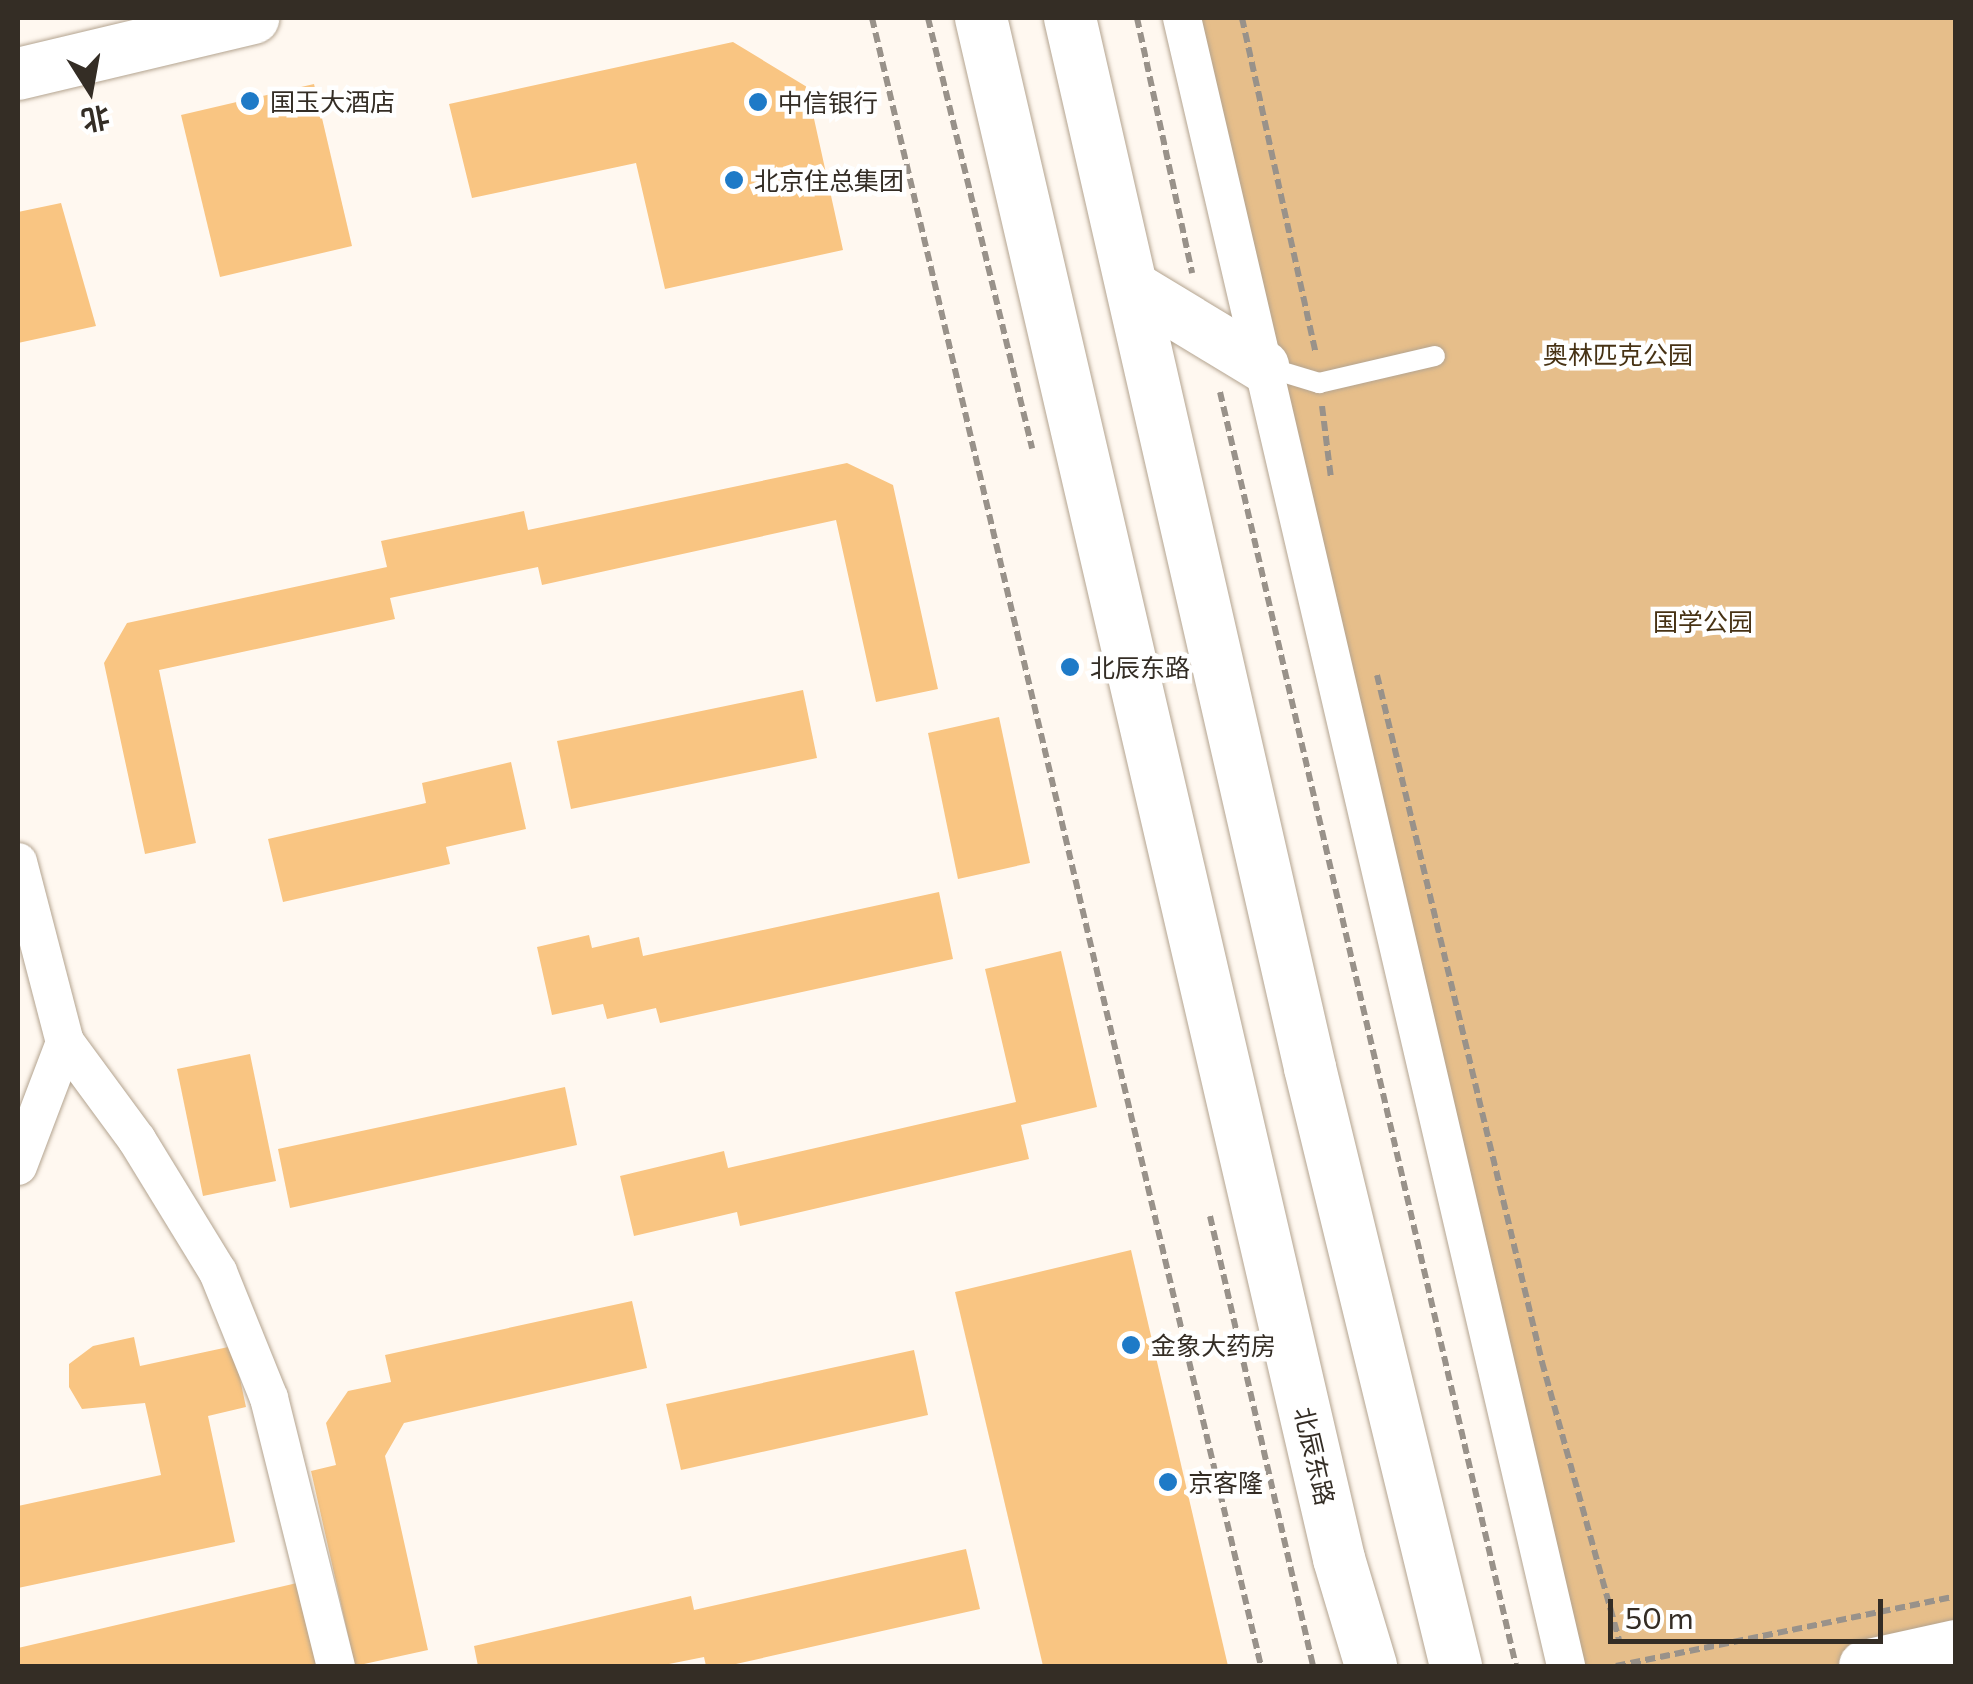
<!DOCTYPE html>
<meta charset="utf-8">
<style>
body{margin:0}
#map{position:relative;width:1973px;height:1684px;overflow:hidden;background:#fff8f0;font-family:Commissioner,"Noto Sans SC",sans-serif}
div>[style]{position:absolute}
.green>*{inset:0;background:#e6be8a}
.building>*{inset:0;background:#f9c582}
.path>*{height:6px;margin-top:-3px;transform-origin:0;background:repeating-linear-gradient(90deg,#99928a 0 10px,transparent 0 15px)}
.roads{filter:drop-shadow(0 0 2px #b4a490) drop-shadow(0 0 2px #b4a490)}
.lane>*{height:20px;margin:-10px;padding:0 10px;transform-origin:10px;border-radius:10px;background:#fff}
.street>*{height:38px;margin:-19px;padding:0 19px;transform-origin:19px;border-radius:19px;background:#fff}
.secondary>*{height:52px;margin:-26px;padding:0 26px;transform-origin:26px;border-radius:26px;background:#fff}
.dots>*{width:28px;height:28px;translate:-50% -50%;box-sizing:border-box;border:5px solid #fff;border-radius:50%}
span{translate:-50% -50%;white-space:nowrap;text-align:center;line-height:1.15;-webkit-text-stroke:9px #fff;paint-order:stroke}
.poi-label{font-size:25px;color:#342d25}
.left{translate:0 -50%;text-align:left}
.park-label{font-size:25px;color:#473214}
.street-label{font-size:25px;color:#342d25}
.frame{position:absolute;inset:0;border:20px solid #342d25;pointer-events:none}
.north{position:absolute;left:40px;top:40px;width:100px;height:100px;-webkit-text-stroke:8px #fff;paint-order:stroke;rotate:169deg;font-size:28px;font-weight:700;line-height:40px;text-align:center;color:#342d25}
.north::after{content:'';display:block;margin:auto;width:35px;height:45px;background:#342d25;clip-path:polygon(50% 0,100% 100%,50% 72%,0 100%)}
.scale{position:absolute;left:1608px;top:1599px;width:275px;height:45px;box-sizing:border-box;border:5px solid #342d25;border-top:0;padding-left:12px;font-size:30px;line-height:35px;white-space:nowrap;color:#342d25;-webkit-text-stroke:8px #fff;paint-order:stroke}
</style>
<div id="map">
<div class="green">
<div style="clip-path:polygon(1193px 18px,1955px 18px,1955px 1666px,1578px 1666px)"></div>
</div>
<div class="building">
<div style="clip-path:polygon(733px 42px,807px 87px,843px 250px,665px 289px,636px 163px,472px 198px,449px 104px)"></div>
<div style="clip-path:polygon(314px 84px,352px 246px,220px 277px,181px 115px)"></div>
<div style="clip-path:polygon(61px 203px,96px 326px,18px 343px,18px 212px)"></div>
<div style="clip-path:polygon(847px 463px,893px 485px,938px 689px,876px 702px,836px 520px,542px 585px,538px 567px,390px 598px,395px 619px,159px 670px,196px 843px,145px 854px,104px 663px,127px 623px,387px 567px,381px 541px,524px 511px,528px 530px)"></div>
<div style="clip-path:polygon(803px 690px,817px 758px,571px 809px,557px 741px)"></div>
<div style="clip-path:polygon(999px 717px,1030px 863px,958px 879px,928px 733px)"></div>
<div style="clip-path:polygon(511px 762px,526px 829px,446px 847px,450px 864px,283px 902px,268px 839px,426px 803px,422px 783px)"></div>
<div style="clip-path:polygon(939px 892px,953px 959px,660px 1023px,656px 1008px,607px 1019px,603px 1004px,552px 1015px,537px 947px,589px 935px,592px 948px,639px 937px,643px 956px)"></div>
<div style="clip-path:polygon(1061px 951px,1097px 1107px,1021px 1125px,1029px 1159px,740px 1226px,737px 1212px,634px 1236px,620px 1176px,724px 1151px,728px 1168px,1016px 1102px,985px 969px)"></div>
<div style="clip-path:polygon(250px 1054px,276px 1181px,203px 1196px,177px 1069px)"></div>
<div style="clip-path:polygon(565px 1087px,577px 1145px,290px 1208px,278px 1149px)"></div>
<div style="clip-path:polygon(1131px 1250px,1228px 1666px,1043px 1666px,955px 1292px)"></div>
<div style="clip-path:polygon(632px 1301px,647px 1368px,404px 1423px,385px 1456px,428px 1650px,355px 1666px,311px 1471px,336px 1465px,326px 1423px,348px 1391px,391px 1382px,385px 1355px)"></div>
<div style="clip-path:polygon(134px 1337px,140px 1366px,233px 1346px,246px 1407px,208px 1416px,235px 1542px,18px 1588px,18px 1506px,161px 1475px,145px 1403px,82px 1409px,69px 1387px,69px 1364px,93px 1346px)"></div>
<div style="clip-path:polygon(914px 1350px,928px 1415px,681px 1470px,666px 1404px)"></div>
<div style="clip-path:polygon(966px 1549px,980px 1609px,727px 1666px,706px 1666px,704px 1657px,659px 1666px,478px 1666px,474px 1646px,691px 1596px,694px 1610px)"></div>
<div style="clip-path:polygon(297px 1583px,317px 1666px,18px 1666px,18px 1648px)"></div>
</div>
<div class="path">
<div style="left:872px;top:18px;width:1693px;rotate:76.72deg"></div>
<div style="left:928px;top:18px;width:443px;rotate:76.4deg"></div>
<div style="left:1137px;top:18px;width:261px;rotate:77.8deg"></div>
<div style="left:1242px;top:18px;width:344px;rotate:77.6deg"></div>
<div style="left:1220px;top:392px;width:1308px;rotate:76.92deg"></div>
<div style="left:1322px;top:406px;width:73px;rotate:82.9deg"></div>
<div style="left:1377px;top:675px;width:707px;rotate:76.49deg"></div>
<div style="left:1542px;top:1362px;width:288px;rotate:74.5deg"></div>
<div style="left:1210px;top:1216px;width:462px;rotate:77.1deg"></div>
<div style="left:1616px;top:1666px;width:347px;rotate:-11.6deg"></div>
</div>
<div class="roads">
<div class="lane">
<div style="left:1263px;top:366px;width:59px;rotate:16.9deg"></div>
<div style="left:1319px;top:383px;width:119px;rotate:-13.1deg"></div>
</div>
<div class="street">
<div style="left:1182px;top:18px;width:1692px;rotate:76.88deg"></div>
<div style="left:18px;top:862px;width:186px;rotate:75.4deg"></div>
<div style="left:65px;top:1042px;width:122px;rotate:53.7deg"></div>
<div style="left:137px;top:1140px;width:155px;rotate:58.5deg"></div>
<div style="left:218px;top:1272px;width:136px;rotate:68deg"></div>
<div style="left:269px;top:1398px;width:276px;rotate:76deg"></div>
<div style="left:18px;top:1166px;width:133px;rotate:-69.2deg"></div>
</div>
<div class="secondary">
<div style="left:981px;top:18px;width:1582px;rotate:76.92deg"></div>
<div style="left:1339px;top:1559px;width:112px;rotate:73.3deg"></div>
<div style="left:1070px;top:18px;width:1077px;rotate:77.12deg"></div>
<div style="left:1310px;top:1068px;width:616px;rotate:76.28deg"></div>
<div style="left:18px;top:74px;width:242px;rotate:-13.4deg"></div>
<div style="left:1134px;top:288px;width:151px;rotate:31.2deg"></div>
<div style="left:1865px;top:1666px;width:93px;rotate:-12.4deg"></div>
</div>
</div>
<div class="dots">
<div style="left:250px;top:101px;background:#1e7ac7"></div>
<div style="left:758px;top:102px;background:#1e7ac7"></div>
<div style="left:734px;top:180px;background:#1e7ac7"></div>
<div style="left:1070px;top:667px;background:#1e7ac7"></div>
<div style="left:1131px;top:1345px;background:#1e7ac7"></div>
<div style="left:1168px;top:1482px;background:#1e7ac7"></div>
</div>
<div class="poi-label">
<span class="left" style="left:270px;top:101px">国玉大酒店</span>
<span class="left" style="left:778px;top:102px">中信银行</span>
<span class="left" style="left:754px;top:180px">北京住总集团</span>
<span class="left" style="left:1090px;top:667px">北辰东路</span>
<span class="left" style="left:1151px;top:1345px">金象大药房</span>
<span class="left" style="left:1188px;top:1482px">京客隆</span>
</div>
<div class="park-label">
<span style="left:1618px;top:354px">奥林匹克公园</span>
<span style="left:1703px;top:621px">国学公园</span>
</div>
<div class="street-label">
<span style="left:1315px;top:1456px;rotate:77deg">北辰东路</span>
</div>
<div class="frame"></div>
<div class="north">北</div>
<div class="scale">50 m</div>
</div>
